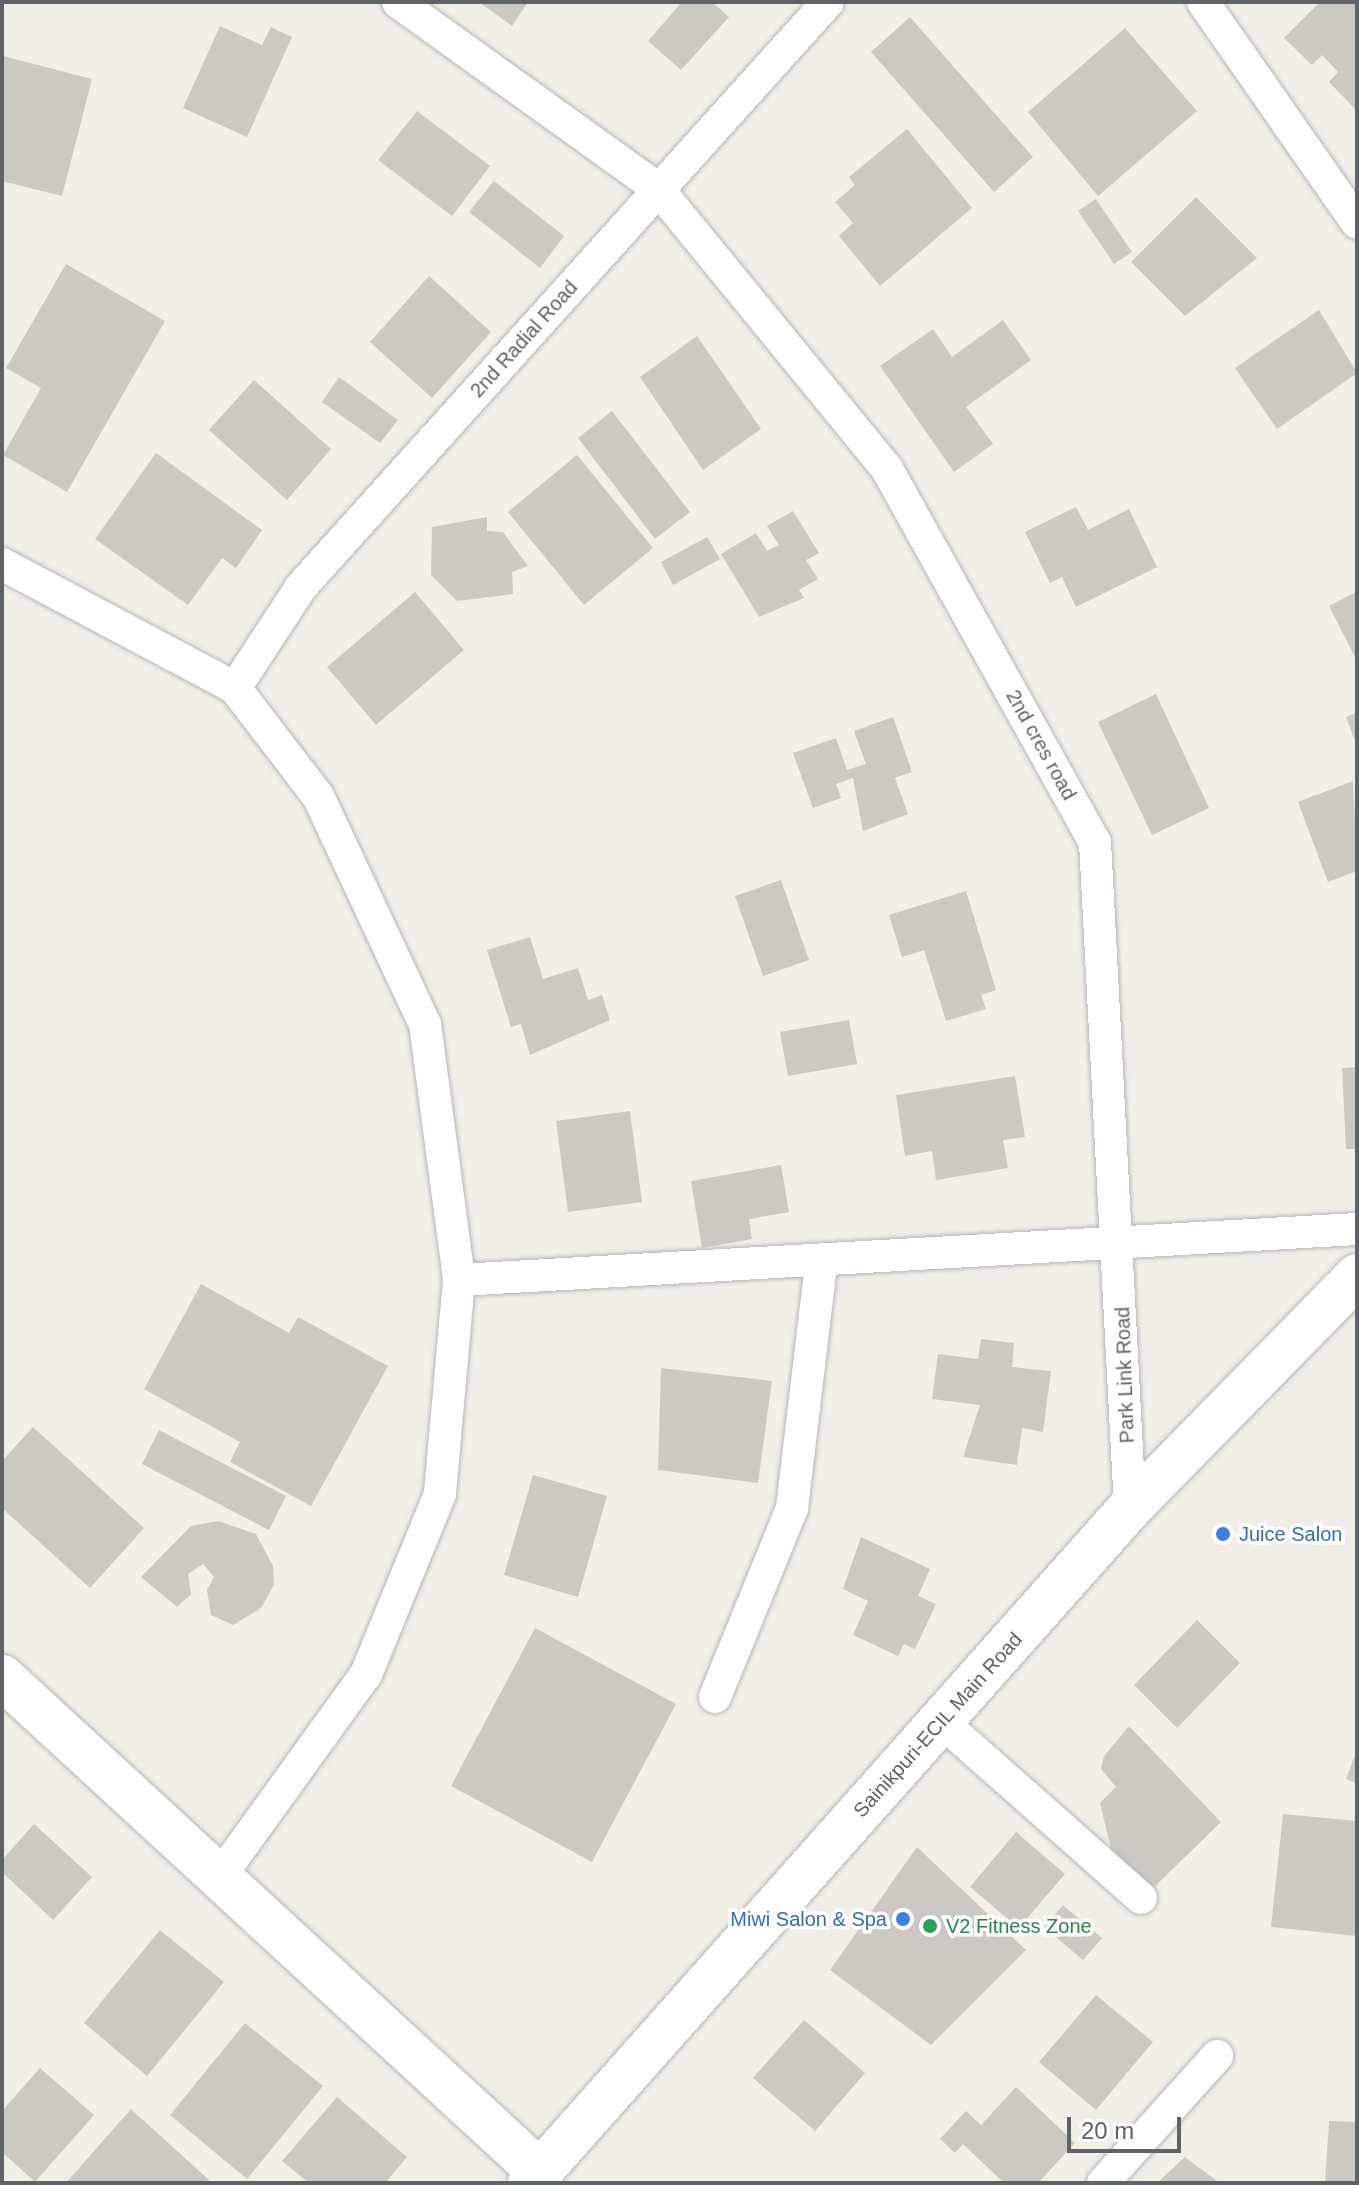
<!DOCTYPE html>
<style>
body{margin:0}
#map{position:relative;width:1359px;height:2185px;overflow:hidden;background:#f0eee7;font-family:Arial,sans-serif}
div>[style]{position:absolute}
.building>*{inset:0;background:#ccc9c4}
.roads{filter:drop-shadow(0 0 2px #b4b8bb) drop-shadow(0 0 2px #b4b8bb)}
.street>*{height:32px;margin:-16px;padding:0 16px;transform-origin:16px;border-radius:16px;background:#fff}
.secondary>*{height:44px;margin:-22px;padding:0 22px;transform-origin:22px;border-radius:22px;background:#fff}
.dots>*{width:22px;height:22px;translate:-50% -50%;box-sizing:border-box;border:4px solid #fff;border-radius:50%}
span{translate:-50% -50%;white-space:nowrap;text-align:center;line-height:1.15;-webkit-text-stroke:7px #fff;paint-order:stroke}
.street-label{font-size:20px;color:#5f6367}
.shop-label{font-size:20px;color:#366cbe}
.left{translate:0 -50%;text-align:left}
.right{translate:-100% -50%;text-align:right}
.leisure-label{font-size:20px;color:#27864d}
.frame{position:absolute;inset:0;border:4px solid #5f6367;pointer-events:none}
.scale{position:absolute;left:1067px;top:2117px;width:114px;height:36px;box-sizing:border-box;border:4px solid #5f6367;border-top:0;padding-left:10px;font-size:24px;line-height:28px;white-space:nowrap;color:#5f6367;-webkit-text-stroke:6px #fff;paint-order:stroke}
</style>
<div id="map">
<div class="building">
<div style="clip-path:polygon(479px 2px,528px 2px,512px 26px)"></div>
<div style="clip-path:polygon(682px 2px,712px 2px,729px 17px,681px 70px,648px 41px)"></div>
<div style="clip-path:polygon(1320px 2px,1357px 2px,1357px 111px,1329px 82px,1338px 72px,1322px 55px,1312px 65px,1284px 38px)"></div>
<div style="clip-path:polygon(910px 17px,1033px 157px,994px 192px,871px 52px)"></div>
<div style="clip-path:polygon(220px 26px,262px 45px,271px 27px,292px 37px,247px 137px,183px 108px)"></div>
<div style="clip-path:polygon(1125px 28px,1197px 111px,1098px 196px,1028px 112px)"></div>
<div style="clip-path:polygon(3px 56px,92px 79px,62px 196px,2px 181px)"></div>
<div style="clip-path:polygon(417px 111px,490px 166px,452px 216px,378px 160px)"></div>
<div style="clip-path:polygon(907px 129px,972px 208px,880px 286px,839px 236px,853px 223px,835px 202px,855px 185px,849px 177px)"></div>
<div style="clip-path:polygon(494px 181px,564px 236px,540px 268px,469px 212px)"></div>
<div style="clip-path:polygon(1196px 197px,1257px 258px,1185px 316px,1131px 262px)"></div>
<div style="clip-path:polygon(1096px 199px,1132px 252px,1114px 264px,1078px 211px)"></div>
<div style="clip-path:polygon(66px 264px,165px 321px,67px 492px,3px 455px,41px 388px,6px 368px)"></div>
<div style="clip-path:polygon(429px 276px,491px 332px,432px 398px,370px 342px)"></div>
<div style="clip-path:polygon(1319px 310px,1357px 373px,1277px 429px,1235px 368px)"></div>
<div style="clip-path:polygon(1003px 320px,1031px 360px,966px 407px,993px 444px,954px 472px,880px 366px,933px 329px,952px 357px)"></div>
<div style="clip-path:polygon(697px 336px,761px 429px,703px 470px,640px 377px)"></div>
<div style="clip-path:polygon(339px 377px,398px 420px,380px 443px,322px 402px)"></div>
<div style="clip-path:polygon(254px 380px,331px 449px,287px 500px,209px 430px)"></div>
<div style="clip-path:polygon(612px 411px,690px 512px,655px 539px,578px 438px)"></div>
<div style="clip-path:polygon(156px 453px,262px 530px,236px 568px,222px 558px,188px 605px,95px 539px)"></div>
<div style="clip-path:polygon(577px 455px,653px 548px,584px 605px,508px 512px)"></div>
<div style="clip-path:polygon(1076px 507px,1088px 530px,1129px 509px,1157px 567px,1076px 607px,1062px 577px,1050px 583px,1025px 532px)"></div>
<div style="clip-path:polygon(793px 511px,819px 553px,806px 560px,818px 579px,799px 590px,804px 598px,759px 617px,721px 554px,756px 533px,767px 551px,779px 545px,767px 526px)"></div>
<div style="clip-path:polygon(487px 517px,487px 531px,503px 532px,528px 566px,512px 572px,513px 594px,457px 601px,431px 575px,432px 527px)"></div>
<div style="clip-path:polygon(707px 537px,720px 559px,673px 585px,661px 562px)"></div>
<div style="clip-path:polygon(1357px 581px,1357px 661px,1329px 606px,1356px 592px)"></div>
<div style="clip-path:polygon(415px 592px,464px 650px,376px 725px,327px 667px)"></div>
<div style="clip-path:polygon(1156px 694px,1209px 808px,1152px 835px,1098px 722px)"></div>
<div style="clip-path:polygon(1357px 713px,1357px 746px,1346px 717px)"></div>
<div style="clip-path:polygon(893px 717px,912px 772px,895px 778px,908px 814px,863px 831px,853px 778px,836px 784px,841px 798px,813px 808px,793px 753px,836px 738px,847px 770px,866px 764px,854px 731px)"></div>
<div style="clip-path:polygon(1353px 781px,1357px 871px,1328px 882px,1298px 802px)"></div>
<div style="clip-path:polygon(781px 880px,809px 960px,763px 976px,735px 896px)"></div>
<div style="clip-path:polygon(966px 891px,996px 990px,981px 995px,986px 1009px,946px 1021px,924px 950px,902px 957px,889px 915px)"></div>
<div style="clip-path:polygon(530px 937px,543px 979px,578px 968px,588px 1000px,602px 995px,610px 1020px,530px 1055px,521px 1024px,511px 1027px,487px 950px)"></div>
<div style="clip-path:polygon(849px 1020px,857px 1064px,788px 1076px,780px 1032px)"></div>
<div style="clip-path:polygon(1357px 1067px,1357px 1149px,1346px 1149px,1342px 1068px)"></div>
<div style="clip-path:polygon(1015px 1076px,1025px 1137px,1003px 1140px,1008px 1168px,936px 1180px,932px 1151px,905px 1156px,896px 1095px)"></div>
<div style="clip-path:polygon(630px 1111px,642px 1202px,568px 1212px,556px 1121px)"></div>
<div style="clip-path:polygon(781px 1165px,789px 1212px,749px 1219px,752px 1239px,702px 1248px,691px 1181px)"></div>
<div style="clip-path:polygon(201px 1284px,289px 1333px,298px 1317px,388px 1366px,311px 1506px,230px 1462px,240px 1442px,144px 1389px)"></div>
<div style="clip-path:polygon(981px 1339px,1014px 1343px,1012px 1367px,1051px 1371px,1043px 1432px,1022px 1428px,1017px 1465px,963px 1457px,980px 1405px,932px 1399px,938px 1354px,978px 1359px)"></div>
<div style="clip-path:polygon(661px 1368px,772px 1381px,758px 1483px,658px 1470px)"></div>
<div style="clip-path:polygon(33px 1427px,144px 1528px,90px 1588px,2px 1508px,2px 1461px)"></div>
<div style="clip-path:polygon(159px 1430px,286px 1496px,269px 1530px,142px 1464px)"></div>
<div style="clip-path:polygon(533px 1475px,607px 1496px,578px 1597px,504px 1575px)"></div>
<div style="clip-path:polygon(218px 1521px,256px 1534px,273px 1566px,274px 1585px,261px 1608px,233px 1625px,211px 1615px,207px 1590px,214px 1577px,203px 1564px,188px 1574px,191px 1594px,177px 1607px,141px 1577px,191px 1526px)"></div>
<div style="clip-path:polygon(861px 1537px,930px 1569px,918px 1596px,936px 1604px,915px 1649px,904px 1644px,898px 1656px,853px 1635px,868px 1601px,843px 1589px)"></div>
<div style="clip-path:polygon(1197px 1620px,1240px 1663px,1177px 1728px,1134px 1685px)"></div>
<div style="clip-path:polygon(535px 1628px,676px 1704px,592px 1862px,451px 1786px)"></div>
<div style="clip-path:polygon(1129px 1726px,1221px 1822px,1147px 1894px,1113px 1857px,1100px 1803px,1116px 1787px,1101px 1769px,1104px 1756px)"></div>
<div style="clip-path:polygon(1357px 1750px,1357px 1783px,1346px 1779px)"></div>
<div style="clip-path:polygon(1283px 1814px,1357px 1821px,1357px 1936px,1271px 1927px)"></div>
<div style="clip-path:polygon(34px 1824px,92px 1877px,53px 1920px,2px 1872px,2px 1860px)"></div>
<div style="clip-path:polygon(1016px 1832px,1065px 1874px,1019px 1928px,970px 1887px)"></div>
<div style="clip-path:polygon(917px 1847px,1026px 1950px,931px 2045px,830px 1970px)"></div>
<div style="clip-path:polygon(1063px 1905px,1102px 1938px,1083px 1960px,1044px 1927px)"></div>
<div style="clip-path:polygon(160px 1930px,224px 1982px,147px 2076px,84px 2023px)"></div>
<div style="clip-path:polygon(1096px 1995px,1153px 2042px,1096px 2110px,1039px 2062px)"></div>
<div style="clip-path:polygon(804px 2020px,865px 2073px,815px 2131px,753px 2078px)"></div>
<div style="clip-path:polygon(245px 2023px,323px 2086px,247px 2179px,170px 2115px)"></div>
<div style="clip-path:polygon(40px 2068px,94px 2115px,35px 2182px,2px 2152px,2px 2111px)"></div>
<div style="clip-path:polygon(1016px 2087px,1075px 2143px,1038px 2183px,1004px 2183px,963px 2144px,955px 2153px,940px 2139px,966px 2111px,981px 2125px)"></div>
<div style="clip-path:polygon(337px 2097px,407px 2157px,385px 2183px,309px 2183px,282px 2161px)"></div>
<div style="clip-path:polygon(131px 2109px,209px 2180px,207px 2183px,66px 2183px)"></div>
<div style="clip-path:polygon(1329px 2121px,1357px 2122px,1357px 2183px,1325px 2183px)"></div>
<div style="clip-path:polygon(1185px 2157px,1220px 2183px,1157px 2183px)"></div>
</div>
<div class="roads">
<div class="street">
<div style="left:398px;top:2px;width:320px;rotate:35.7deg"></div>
<div style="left:658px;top:189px;width:362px;rotate:50.7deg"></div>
<div style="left:887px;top:469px;width:427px;rotate:60.9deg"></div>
<div style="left:1095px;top:842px;width:667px;rotate:86.99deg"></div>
<div style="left:1203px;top:2px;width:269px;rotate:55.1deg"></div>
<div style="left:2px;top:564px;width:264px;rotate:28deg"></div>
<div style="left:235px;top:688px;width:136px;rotate:52.5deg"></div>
<div style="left:318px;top:796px;width:252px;rotate:64.9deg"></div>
<div style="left:425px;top:1024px;width:258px;rotate:82.4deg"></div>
<div style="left:459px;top:1280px;width:215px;rotate:95.1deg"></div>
<div style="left:440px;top:1494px;width:195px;rotate:112.3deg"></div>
<div style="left:366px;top:1674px;width:248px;rotate:125.8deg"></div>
<div style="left:235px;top:688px;width:121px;rotate:-56.8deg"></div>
<div style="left:301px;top:587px;width:787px;rotate:-47.99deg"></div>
<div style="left:459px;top:1280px;width:899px;rotate:-3.25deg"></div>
<div style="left:715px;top:1697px;width:204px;rotate:-67.8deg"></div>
<div style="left:792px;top:1508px;width:247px;rotate:-83.2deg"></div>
<div style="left:941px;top:1721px;width:267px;rotate:41.5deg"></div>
<div style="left:1103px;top:2183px;width:171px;rotate:-48.1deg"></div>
</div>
<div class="secondary">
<div style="left:2px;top:1677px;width:731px;rotate:42.62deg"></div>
<div style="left:530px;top:2183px;width:903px;rotate:-48.37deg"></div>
<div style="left:1130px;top:1508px;width:325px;rotate:-45.6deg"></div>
</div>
</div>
<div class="dots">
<div style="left:1223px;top:1534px;background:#3f7fe0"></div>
<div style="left:903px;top:1919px;background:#3f7fe0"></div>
<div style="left:930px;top:1926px;background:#2e9e5b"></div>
</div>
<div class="street-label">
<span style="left:524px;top:339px;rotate:-48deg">2nd Radial Road</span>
<span style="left:1041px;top:745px;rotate:61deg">2nd cres road</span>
<span style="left:1125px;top:1375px;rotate:-92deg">Park Link Road</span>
<span style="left:938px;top:1725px;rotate:-48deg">Sainikpuri-ECIL Main Road</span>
</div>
<div class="shop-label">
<span class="left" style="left:1239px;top:1534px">Juice Salon</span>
<span class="right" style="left:887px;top:1919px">Miwi Salon &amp; Spa</span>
</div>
<div class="leisure-label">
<span class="left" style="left:946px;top:1926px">V2 Fitness Zone</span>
</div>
<div class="frame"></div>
<div class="scale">20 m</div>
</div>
